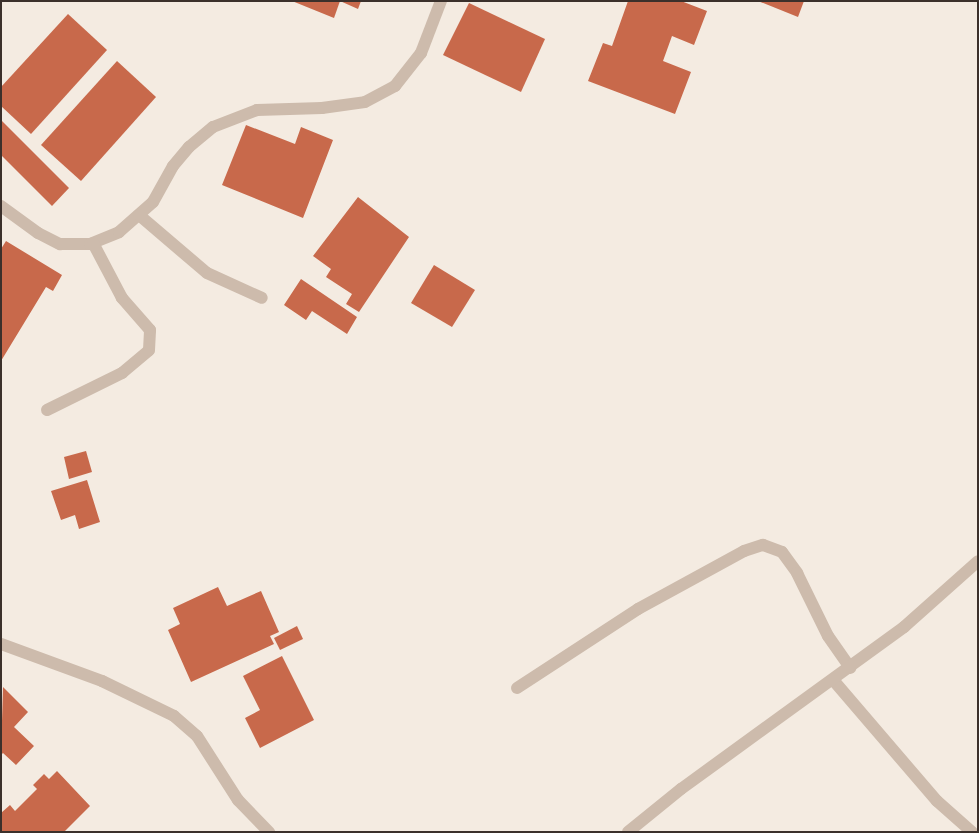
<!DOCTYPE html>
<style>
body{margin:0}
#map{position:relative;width:979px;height:833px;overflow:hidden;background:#f4ebe1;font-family:"Golos Text",sans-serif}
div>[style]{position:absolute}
.building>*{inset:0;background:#c8694b}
.minor>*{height:12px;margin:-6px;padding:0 6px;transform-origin:6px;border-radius:6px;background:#cdbbac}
.tertiary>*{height:12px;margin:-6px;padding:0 6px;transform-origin:6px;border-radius:6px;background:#cdbbac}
span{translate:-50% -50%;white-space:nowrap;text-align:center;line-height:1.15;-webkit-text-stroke:4px #fbf5ee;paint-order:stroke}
.frame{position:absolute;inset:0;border:2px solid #3b302b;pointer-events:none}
</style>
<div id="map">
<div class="building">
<div style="clip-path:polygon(292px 1px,340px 1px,334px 18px)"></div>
<div style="clip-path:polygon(340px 1px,361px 1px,358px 9px)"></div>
<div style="clip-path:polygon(628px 1px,681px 1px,707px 11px,694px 45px,672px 36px,663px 61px,691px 72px,675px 114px,588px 81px,603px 43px,612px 46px)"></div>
<div style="clip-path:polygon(758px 1px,804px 1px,798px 17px)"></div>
<div style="clip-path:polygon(469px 3px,545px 39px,521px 92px,443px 55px)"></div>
<div style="clip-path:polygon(68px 14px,107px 50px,31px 134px,1px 106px,1px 87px)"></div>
<div style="clip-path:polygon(117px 61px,156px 97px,81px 181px,41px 145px)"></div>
<div style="clip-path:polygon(1px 120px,69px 188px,52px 206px,1px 155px)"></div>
<div style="clip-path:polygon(246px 125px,295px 144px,301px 127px,333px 140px,303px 218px,222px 185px)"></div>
<div style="clip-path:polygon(358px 197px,409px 237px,359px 312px,346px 304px,352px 294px,326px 277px,331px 269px,313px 256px)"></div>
<div style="clip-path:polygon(6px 241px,62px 275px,53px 291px,46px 287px,1px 361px,1px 249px)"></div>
<div style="clip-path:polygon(434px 265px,475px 290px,452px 327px,411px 303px)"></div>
<div style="clip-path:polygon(301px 279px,357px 317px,347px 334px,312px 311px,306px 320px,284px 305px)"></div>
<div style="clip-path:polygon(86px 451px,92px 472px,69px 479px,64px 457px)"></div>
<div style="clip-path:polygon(87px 480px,100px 522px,79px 529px,75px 515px,61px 520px,51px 491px)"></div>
<div style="clip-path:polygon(218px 587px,227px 606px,261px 591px,279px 632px,270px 636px,274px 644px,191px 682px,168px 630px,180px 624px,173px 608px)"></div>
<div style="clip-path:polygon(297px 626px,303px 639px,280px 650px,274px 638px)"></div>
<div style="clip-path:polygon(282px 656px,314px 720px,260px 748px,245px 718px,260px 710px,243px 676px)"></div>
<div style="clip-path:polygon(3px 687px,28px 712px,14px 727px,34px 746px,16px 765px,3px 753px,1px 755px)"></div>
<div style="clip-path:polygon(57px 771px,90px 806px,64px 832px,1px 832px,1px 813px,10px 805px,15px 811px,37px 789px,33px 785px,44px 774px,49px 779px)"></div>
</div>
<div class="minor">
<div style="left:1px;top:206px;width:46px;rotate:36.1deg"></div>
<div style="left:38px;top:233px;width:25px;rotate:27deg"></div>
<div style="left:60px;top:244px;width:30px"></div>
<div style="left:90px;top:244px;width:31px;rotate:-22deg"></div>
<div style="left:119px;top:232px;width:45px;rotate:-41.4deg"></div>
<div style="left:153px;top:202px;width:41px;rotate:-60.9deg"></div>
<div style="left:173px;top:166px;width:25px;rotate:-50deg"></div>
<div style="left:189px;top:147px;width:31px;rotate:-40deg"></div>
<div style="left:213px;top:127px;width:47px;rotate:-21.1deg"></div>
<div style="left:257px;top:110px;width:65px;rotate:-1.8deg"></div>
<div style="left:322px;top:108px;width:43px;rotate:-7.9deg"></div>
<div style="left:365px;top:102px;width:34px;rotate:-28deg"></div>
<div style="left:395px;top:86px;width:42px;rotate:-51.8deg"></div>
<div style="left:421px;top:53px;width:56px;rotate:-69deg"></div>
<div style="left:139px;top:215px;width:89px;rotate:40.5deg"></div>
<div style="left:207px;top:273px;width:60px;rotate:24.4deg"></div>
<div style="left:47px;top:410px;width:84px;rotate:-26.3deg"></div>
<div style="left:122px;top:373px;width:35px;rotate:-40deg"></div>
<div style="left:149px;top:350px;width:20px;rotate:-87deg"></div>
<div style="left:150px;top:330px;width:43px;rotate:-131.2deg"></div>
<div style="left:122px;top:298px;width:62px;rotate:-117.8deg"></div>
<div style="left:1px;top:644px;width:108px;rotate:20.1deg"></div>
<div style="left:102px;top:681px;width:80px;rotate:25.9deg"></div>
<div style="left:174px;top:716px;width:30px;rotate:41deg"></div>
<div style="left:197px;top:736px;width:76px;rotate:57.4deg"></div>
<div style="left:238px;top:800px;width:45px;rotate:45.9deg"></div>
<div style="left:834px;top:681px;width:158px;rotate:49.4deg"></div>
<div style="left:937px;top:801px;width:47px;rotate:41.5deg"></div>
<div style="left:517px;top:688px;width:145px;rotate:-33.1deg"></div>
<div style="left:638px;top:609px;width:121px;rotate:-28.7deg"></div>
<div style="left:744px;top:551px;width:20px;rotate:-18deg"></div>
<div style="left:763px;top:545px;width:20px;rotate:20deg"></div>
<div style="left:782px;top:552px;width:26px;rotate:54deg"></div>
<div style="left:797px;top:573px;width:70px;rotate:63.8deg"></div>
<div style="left:828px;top:636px;width:39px;rotate:55deg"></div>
</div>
<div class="tertiary">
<div style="left:628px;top:832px;width:68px;rotate:-39.1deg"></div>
<div style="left:681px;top:789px;width:276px;rotate:-36deg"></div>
<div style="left:904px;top:627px;width:99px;rotate:-41.7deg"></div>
</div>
<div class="frame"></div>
</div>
